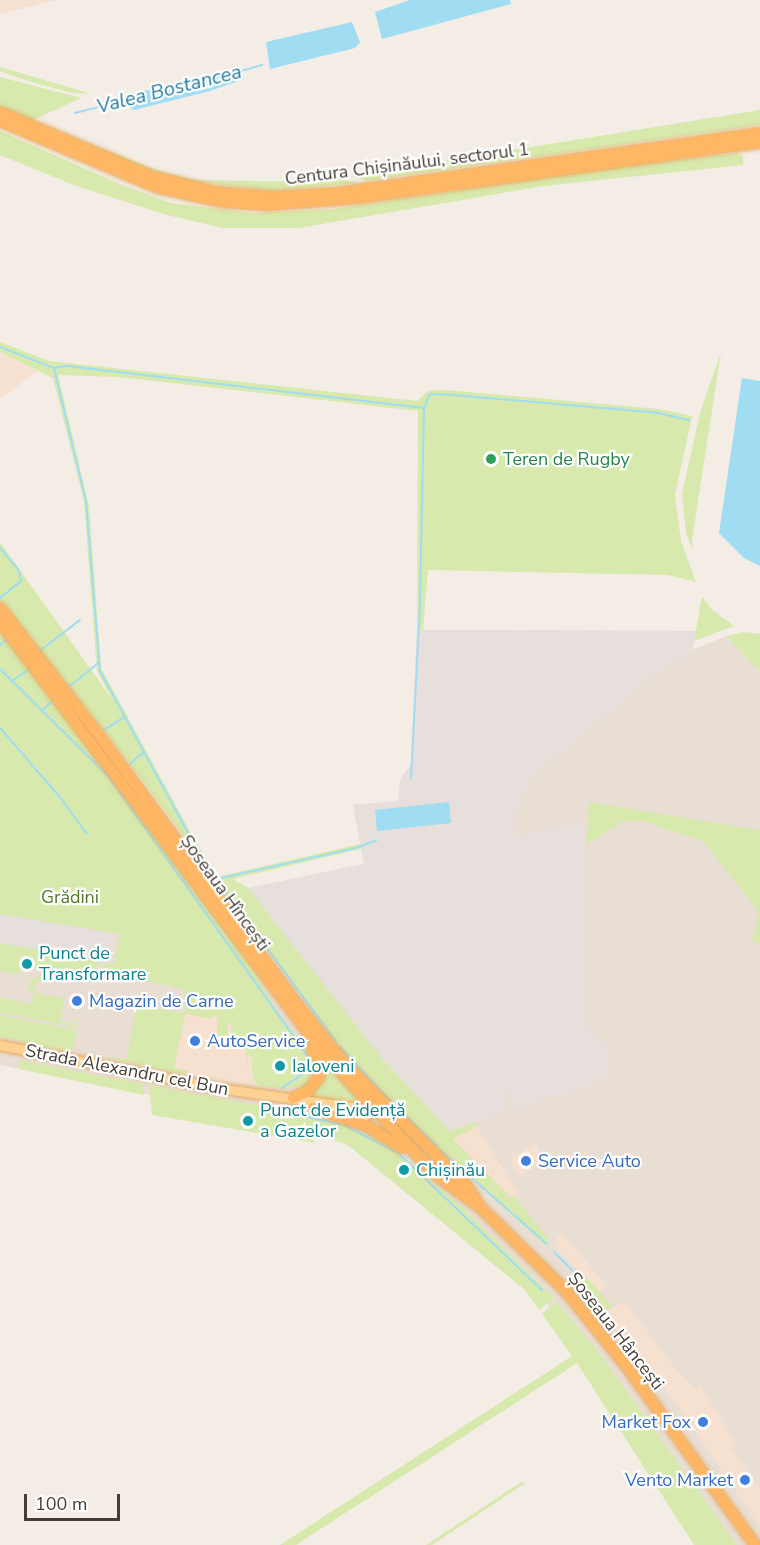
<!DOCTYPE html>
<meta charset="utf-8">
<style>
body{margin:0}
#map{position:relative;width:760px;height:1545px;overflow:hidden;background:#f3ede6;font-family:"Nunito Sans",sans-serif}
div>[style]{position:absolute}
.residential>*{inset:0;background:#e8ded4}
.commercial>*{inset:0;background:#f6e1d0}
.industrial>*{inset:0;background:#e6dfdb}
.green>*{inset:0;background:#d7e9ad}
.water>*{inset:0;background:#a0dcf2}
.stream>*{height:2px;margin:-1px;padding:0 1px;transform-origin:1px;border-radius:1px;background:#a0dcf2}
.roads{filter:drop-shadow(0 0 2px #e7ab60) drop-shadow(0 0 2px #e7ab60)}
.major>*{height:9px;margin:-4.5px;padding:0 4.5px;transform-origin:4.5px;border-radius:4.5px;background:#ffd193}
.highway>*{height:10px;margin:-5px;padding:0 5px;transform-origin:5px;border-radius:5px;background:#ffb665}
.dots>*{width:16px;height:16px;translate:-50% -50%;box-sizing:border-box;border:3px solid #fff;border-radius:50%}
span{translate:-50% -50%;white-space:nowrap;text-align:center;line-height:1.15;-webkit-text-stroke:4.5px #fff;paint-order:stroke}
.street-label{font-size:18px;color:#463d35}
.leisure-label{font-size:18px;color:#27864d}
.left{translate:0 -50%;text-align:left}
.park-label{font-size:18px;color:#527a26}
.culture-label{font-size:18px;color:#0d838f}
.shop-label{font-size:18px;color:#366cbe}
.right{translate:-100% -50%;text-align:right}
.water-label{font-size:20px;color:#267c9d;font-style:italic}
.scale{position:absolute;left:24px;top:1494px;width:96px;height:27px;box-sizing:border-box;border:3px solid #463d35;border-top:0;padding-left:8px;font-size:18px;line-height:21px;white-space:nowrap;color:#463d35;-webkit-text-stroke:4px #fff;paint-order:stroke}
</style>
<div id="map">
<div class="residential">
<div style="clip-path:polygon(0 595px,225px 893px,364px 864px,353px 805px,398px 801px,401px 778px,411px 765px,417px 630px,697px 631px,692px 650px,726px 636px,760px 672px,760px 1545px,718px 1545px,537px 1289px,344px 1133px,0 1065px)"></div>
</div>
<div class="commercial">
<div style="clip-path:polygon(0 0,57px 0,0 14px)"></div>
<div style="clip-path:polygon(0 353px,39px 370px,0 399px)"></div>
<div style="clip-path:polygon(185px 1013px,231px 1019px,252px 1056px,253px 1079px,259px 1086px,188px 1075px,189px 1071px,174px 1069px)"></div>
<div style="clip-path:polygon(476px 1126px,519px 1194px,512px 1199px,453px 1139px)"></div>
<div style="clip-path:polygon(535px 1143px,545px 1161px,520px 1176px,509px 1160px)"></div>
<div style="clip-path:polygon(563px 1234px,607px 1286px,599px 1291px,556px 1248px,557px 1237px)"></div>
<div style="clip-path:polygon(625px 1301px,677px 1371px,696px 1389px,700px 1386px,737px 1444px,731px 1449px,760px 1488px,760px 1526px,683px 1413px,604px 1312px)"></div>
</div>
<div class="industrial">
<div style="clip-path:polygon(417px 630px,697px 631px,692px 651px,659px 671px,546px 764px,529px 783px,515px 813px,515px 837px,578px 823px,586px 827px,584px 1023px,599px 1038px,598px 1044px,605px 1043px,612px 1073px,581px 1090px,536px 1101px,518px 1111px,509px 1089px,505px 1090px,505px 1108px,455px 1132px,450px 1131px,383px 1060px,248px 888px,364px 864px,353px 805px,398px 801px,401px 778px,411px 765px)"></div>
<div style="clip-path:polygon(0 914px,114px 934px,108px 964px,0 943px)"></div>
</div>
<div class="green">
<div style="clip-path:polygon(0 67px,92px 94px,72px 93px,28px 81px,0 71px)"></div>
<div style="clip-path:polygon(0 77px,81px 98px,31px 121px,160px 171px,196px 180px,318px 182px,336px 178px,359px 183px,273px 191px,179px 180px,141px 168px,30px 120px,0 107px)"></div>
<div style="clip-path:polygon(760px 110px,760px 125px,367px 181px,351px 176px)"></div>
<div style="clip-path:polygon(0 131px,122px 185px,171px 203px,252px 213px,335px 209px,593px 170px,737px 153px,743px 156px,743px 165px,544px 186px,299px 228px,223px 228px,167px 215px,79px 187px,0 155px)"></div>
<div style="clip-path:polygon(0 342px,49px 361px,417px 401px,428px 391px,445px 390px,659px 409px,692px 416px,675px 495px,681px 541px,696px 582px,668px 575px,428px 570px,423px 630px,417px 630px,418px 411px,119px 377px,58px 375px,89px 506px,101px 668px,191px 833px,217px 877px,360px 844px,361px 849px,233px 879px,248px 888px,383px 1060px,450px 1131px,477px 1122px,477px 1126px,453px 1139px,511px 1198px,515px 1197px,548px 1238px,547px 1247px,439px 1150px,376px 1087px,314px 1014px,143px 781px,0 599px,0 542px,112px 699px,97px 671px,84px 501px,53px 378px,0 352px)"></div>
<div style="clip-path:polygon(721px 352px,692px 540px,693px 551px,686px 534px,682px 494px,700px 413px)"></div>
<div style="clip-path:polygon(702px 596px,711px 609px,734px 626px,694px 641px)"></div>
<div style="clip-path:polygon(0 628px,235px 940px,281px 1017px,311px 1054px,315px 1066px,306px 1085px,285px 1089px,259px 1086px,253px 1079px,252px 1056px,248px 1055px,247px 1071px,246px 1049px,233px 1046px,231px 1025px,228px 1024px,228px 1038px,217px 1035px,217px 1015px,213px 1014px,211px 1019px,185px 1014px,174px 1068px,189px 1071px,188px 1075px,101px 1057px,127px 1059px,136px 1005px,185px 1013px,184px 989px,102px 973px,95px 977px,105px 963px,114px 964px,120px 934px,0 914px)"></div>
<div style="clip-path:polygon(744px 632px,760px 634px,760px 672px,726px 636px)"></div>
<div style="clip-path:polygon(589px 802px,760px 830px,760px 944px,752px 941px,759px 912px,704px 842px,639px 820px,621px 822px,586px 845px)"></div>
<div style="clip-path:polygon(0 943px,33px 949px,100px 962px,88px 978px,37px 968px,15px 974px,0 971px)"></div>
<div style="clip-path:polygon(44px 973px,42px 982px,36px 981px,34px 993px,64px 998px,60px 1021px,75px 1024px,78px 1012px,77px 1027px,0 1013px,0 998px,32px 1004px,34px 993px,28px 991px,30px 981px)"></div>
<div style="clip-path:polygon(0 1015px,77px 1030px,72px 1053px,0 1037px)"></div>
<div style="clip-path:polygon(18px 1060px,143px 1084px,144px 1095px,19px 1069px)"></div>
<div style="clip-path:polygon(326px 1064px,362px 1105px,303px 1097px,319px 1086px)"></div>
<div style="clip-path:polygon(149px 1085px,323px 1118px,382px 1140px,459px 1204px,554px 1298px,539px 1310px,525px 1290px,349px 1146px,306px 1128px,315px 1143px,152px 1115px)"></div>
<div style="clip-path:polygon(581px 1272px,599px 1291px,613px 1307px,604px 1312px,575px 1277px)"></div>
<div style="clip-path:polygon(556px 1301px,597px 1350px,737px 1545px,694px 1545px,577px 1363px,296px 1545px,280px 1545px,572px 1356px,542px 1314px)"></div>
<div style="clip-path:polygon(523px 1481px,524px 1484px,432px 1545px,426px 1545px)"></div>
</div>
<div class="water">
<div style="clip-path:polygon(410px 0,510px 0,511px 4px,382px 39px,375px 12px)"></div>
<div style="clip-path:polygon(352px 22px,360px 42px,355px 48px,270px 69px,266px 42px)"></div>
<div style="clip-path:polygon(240px 68px,244px 79px,210px 91px,134px 110px,122px 103px,128px 95px)"></div>
<div style="clip-path:polygon(742px 378px,760px 381px,760px 566px,744px 558px,719px 533px)"></div>
<div style="clip-path:polygon(449px 802px,451px 823px,377px 831px,375px 810px)"></div>
</div>
<div class="stream">
<div style="left:241px;top:71px;width:22px;rotate:-16deg"></div>
<div style="left:75px;top:113px;width:49px;rotate:-14deg"></div>
<div style="left:0;top:347px;width:58px;rotate:21.3deg"></div>
<div style="left:54px;top:368px;width:13px;rotate:-9deg"></div>
<div style="left:67px;top:366px;width:359px;rotate:6.7deg"></div>
<div style="left:424px;top:408px;width:198px;rotate:91.2deg"></div>
<div style="left:420px;top:606px;width:173px;rotate:93deg"></div>
<div style="left:54px;top:368px;width:137px;rotate:76.5deg"></div>
<div style="left:86px;top:501px;width:171px;rotate:85.3deg"></div>
<div style="left:100px;top:671px;width:220px;rotate:61.5deg"></div>
<div style="left:205px;top:864px;width:221px;rotate:53.6deg"></div>
<div style="left:424px;top:408px;width:15px;rotate:-67deg"></div>
<div style="left:430px;top:394px;width:24px;rotate:2deg"></div>
<div style="left:454px;top:395px;width:205px;rotate:5deg"></div>
<div style="left:658px;top:413px;width:32px;rotate:13deg"></div>
<div style="left:0;top:548px;width:30px;rotate:50deg"></div>
<div style="left:19px;top:571px;width:10px;rotate:79deg"></div>
<div style="left:21px;top:581px;width:27px;rotate:141deg"></div>
<div style="left:0;top:645px;width:10px;rotate:-37deg"></div>
<div style="left:41px;top:650px;width:49px;rotate:-37.6deg"></div>
<div style="left:0;top:669px;width:152px;rotate:44.7deg"></div>
<div style="left:108px;top:776px;width:343px;rotate:54.5deg"></div>
<div style="left:307px;top:1055px;width:18px;rotate:99deg"></div>
<div style="left:304px;top:1073px;width:27px;rotate:146deg"></div>
<div style="left:12px;top:681px;width:21px;rotate:-35deg"></div>
<div style="left:70px;top:686px;width:36px;rotate:-39deg"></div>
<div style="left:42px;top:710px;width:16px;rotate:-40deg"></div>
<div style="left:0;top:728px;width:90px;rotate:49.1deg"></div>
<div style="left:59px;top:796px;width:47px;rotate:53.6deg"></div>
<div style="left:104px;top:730px;width:24px;rotate:-33deg"></div>
<div style="left:130px;top:764px;width:18px;rotate:-41deg"></div>
<div style="left:217px;top:879px;width:142px;rotate:-12.6deg"></div>
<div style="left:356px;top:848px;width:22px;rotate:-21deg"></div>
<div style="left:340px;top:1047px;width:88px;rotate:46.8deg"></div>
<div style="left:279px;top:1111px;width:66px;rotate:12.2deg"></div>
<div style="left:344px;top:1125px;width:61px;rotate:27.4deg"></div>
<div style="left:398px;top:1153px;width:199px;rotate:43.6deg"></div>
<div style="left:405px;top:1115px;width:45px;rotate:44.1deg"></div>
<div style="left:440px;top:1150px;width:142px;rotate:41.3deg"></div>
<div style="left:554px;top:1252px;width:28px;rotate:45deg"></div>
</div>
<div class="roads">
<div class="major">
<div style="left:0;top:1045px;width:222px;rotate:11.2deg"></div>
<div style="left:218px;top:1088px;width:159px;rotate:8deg"></div>
<div style="left:338px;top:1110px;width:27px;rotate:10deg"></div>
<div style="left:365px;top:1115px;width:11px;rotate:-27deg"></div>
</div>
<div class="highway">
<div style="left:0;top:112px;width:163px;rotate:23.1deg"></div>
<div style="left:150px;top:176px;width:68px;rotate:13.6deg"></div>
<div style="left:216px;top:192px;width:58px;rotate:4.9deg"></div>
<div style="left:274px;top:197px;width:63px;rotate:-3.6deg"></div>
<div style="left:337px;top:193px;width:427px;rotate:-8.1deg"></div>
<div style="left:0;top:121px;width:169px;rotate:22.9deg"></div>
<div style="left:156px;top:187px;width:69px;rotate:12.6deg"></div>
<div style="left:223px;top:202px;width:45px;rotate:3.8deg"></div>
<div style="left:268px;top:205px;width:90px;rotate:-4.4deg"></div>
<div style="left:358px;top:198px;width:406px;rotate:-7.9deg"></div>
<div style="left:0;top:608px;width:161px;rotate:52.1deg"></div>
<div style="left:99px;top:735px;width:336px;rotate:53.7deg"></div>
<div style="left:298px;top:1006px;width:79px;rotate:50.7deg"></div>
<div style="left:348px;top:1067px;width:167px;rotate:45deg"></div>
<div style="left:466px;top:1185px;width:22px;rotate:58deg"></div>
<div style="left:0;top:622px;width:543px;rotate:53.09deg"></div>
<div style="left:326px;top:1056px;width:161px;rotate:47.3deg"></div>
<div style="left:435px;top:1174px;width:56px;rotate:36.3deg"></div>
<div style="left:480px;top:1207px;width:120px;rotate:44.3deg"></div>
<div style="left:566px;top:1291px;width:94px;rotate:51.1deg"></div>
<div style="left:625px;top:1364px;width:223px;rotate:54.3deg"></div>
<div style="left:293px;top:1098px;width:17px;rotate:-25deg"></div>
<div style="left:308px;top:1091px;width:18px;rotate:-52deg"></div>
<div style="left:319px;top:1077px;width:12px;rotate:-81deg"></div>
<div style="left:321px;top:1065px;width:19px;rotate:-118deg"></div>
<div style="left:313px;top:1108px;width:57px;rotate:18.4deg"></div>
<div style="left:367px;top:1126px;width:41px;rotate:32.2deg"></div>
</div>
</div>
<div class="dots">
<div style="left:491px;top:459px;background:#2e9e5b"></div>
<div style="left:27px;top:964px;background:#0f9aa8"></div>
<div style="left:77px;top:1001px;background:#3f7fe0"></div>
<div style="left:195px;top:1041px;background:#3f7fe0"></div>
<div style="left:280px;top:1066px;background:#0f9aa8"></div>
<div style="left:248px;top:1121px;background:#0f9aa8"></div>
<div style="left:526px;top:1161px;background:#3f7fe0"></div>
<div style="left:404px;top:1170px;background:#0f9aa8"></div>
<div style="left:703px;top:1422px;background:#3f7fe0"></div>
<div style="left:745px;top:1480px;background:#3f7fe0"></div>
</div>
<div class="street-label">
<span style="left:407px;top:164px;rotate:-7deg">Centura Chișinăului, sectorul 1</span>
<span style="left:225px;top:893px;rotate:54deg">Șoseaua Hîncești</span>
<span style="left:127px;top:1070px;rotate:11deg">Strada Alexandru cel Bun</span>
<span style="left:616px;top:1331px;rotate:52deg">Șoseaua Hâncești</span>
</div>
<div class="leisure-label">
<span class="left" style="left:503px;top:459px">Teren de Rugby</span>
</div>
<div class="park-label">
<span style="left:70px;top:897px">Grădini</span>
</div>
<div class="culture-label">
<span class="left" style="left:39px;top:964px">Punct de<br>Transformare</span>
<span class="left" style="left:292px;top:1066px">Ialoveni</span>
<span class="left" style="left:260px;top:1121px">Punct de Evidență<br>a Gazelor</span>
<span class="left" style="left:416px;top:1170px">Chișinău</span>
</div>
<div class="shop-label">
<span class="left" style="left:89px;top:1001px">Magazin de Carne</span>
<span class="left" style="left:207px;top:1041px">AutoService</span>
<span class="left" style="left:538px;top:1161px">Service Auto</span>
<span class="right" style="left:691px;top:1422px">Market Fox</span>
<span class="right" style="left:733px;top:1480px">Vento Market</span>
</div>
<div class="water-label">
<span style="left:169px;top:89px;rotate:-14deg">Valea Bostancea</span>
</div>
<div class="scale">100 m</div>
</div>
